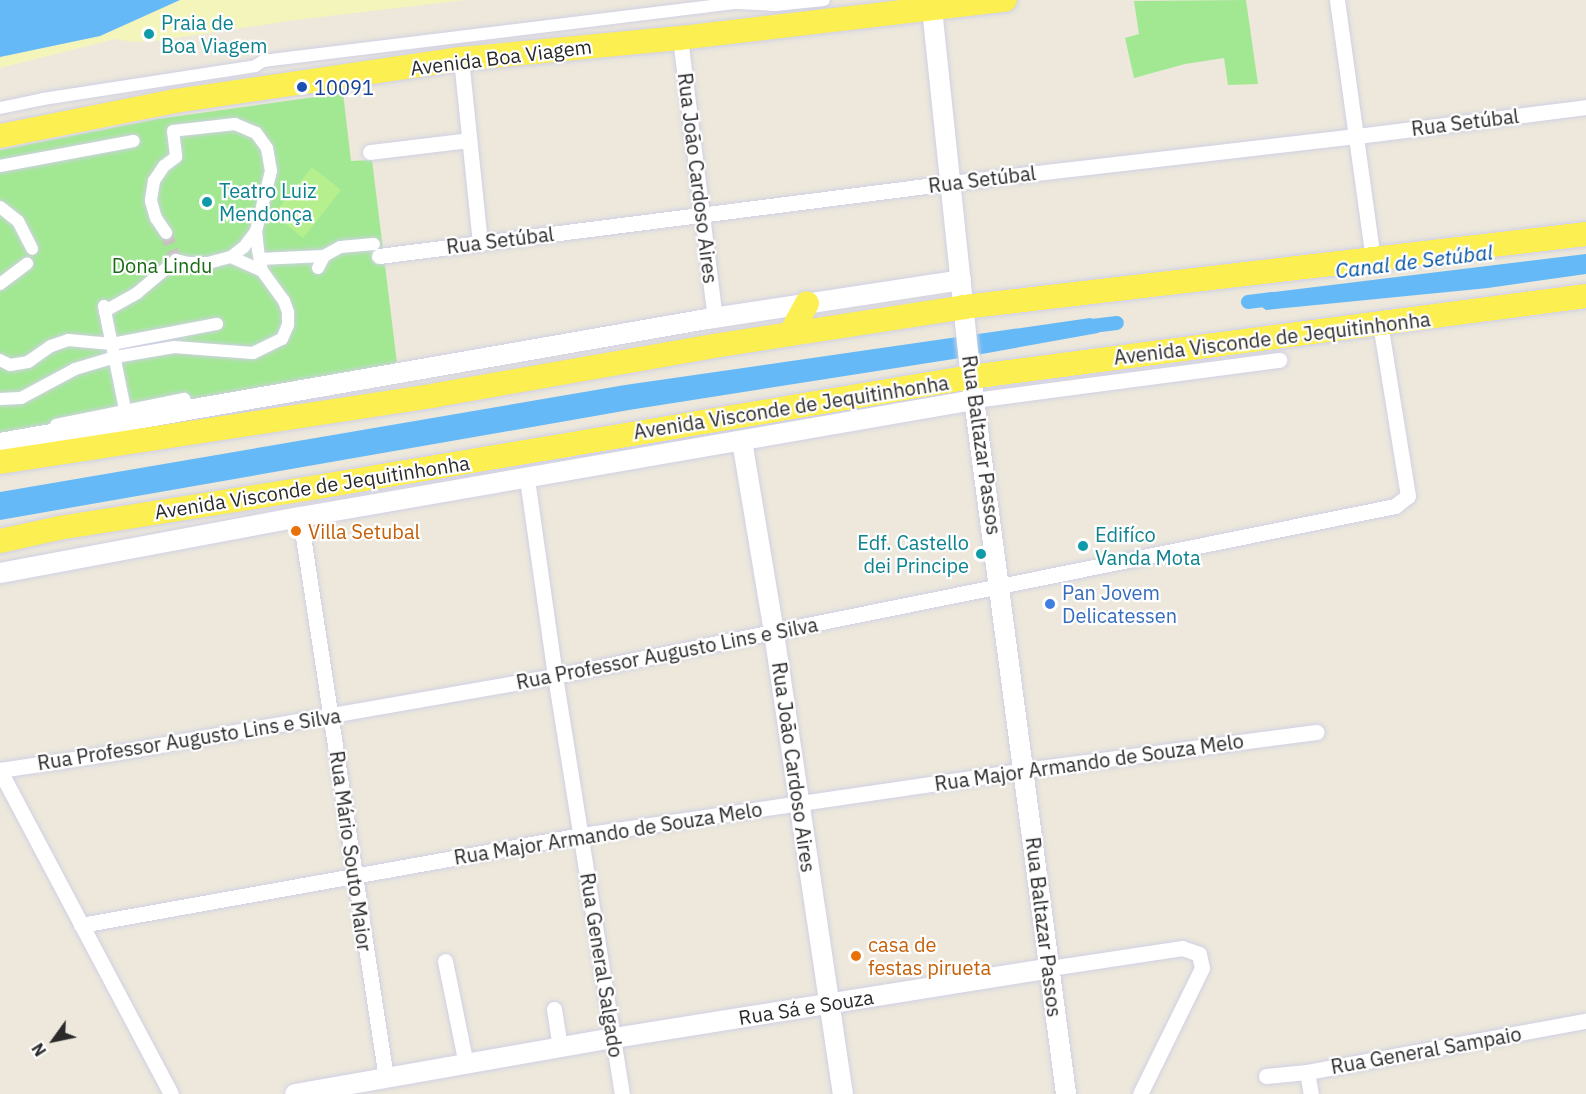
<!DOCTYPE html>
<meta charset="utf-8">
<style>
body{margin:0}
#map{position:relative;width:1586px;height:1094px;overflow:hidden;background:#ede8db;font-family:"IBM Plex Sans",sans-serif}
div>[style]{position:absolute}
.green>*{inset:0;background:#a2e893}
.sand>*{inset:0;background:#f4f5bb}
.pitch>*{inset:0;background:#b6f08e}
.water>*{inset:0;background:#66b9f7}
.canal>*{height:14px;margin:-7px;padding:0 7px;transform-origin:7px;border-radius:7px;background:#66b9f7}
.pedestrian-tunnel>*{height:12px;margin-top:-6px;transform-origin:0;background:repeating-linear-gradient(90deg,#c6c2b8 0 12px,transparent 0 18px)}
.roads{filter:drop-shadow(0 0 2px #d0d0e4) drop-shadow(0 0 2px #d0d0e4)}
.pedestrian>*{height:12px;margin:-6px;padding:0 6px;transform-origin:6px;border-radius:6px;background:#fff}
.minor>*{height:15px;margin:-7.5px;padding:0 7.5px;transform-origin:7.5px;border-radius:7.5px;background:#fff}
.tertiary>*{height:20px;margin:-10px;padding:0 10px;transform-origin:10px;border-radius:10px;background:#fff}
.primary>*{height:24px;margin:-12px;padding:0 12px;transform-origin:12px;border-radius:12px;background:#fbef52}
.dots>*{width:16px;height:16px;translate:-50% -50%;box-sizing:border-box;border:3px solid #fff;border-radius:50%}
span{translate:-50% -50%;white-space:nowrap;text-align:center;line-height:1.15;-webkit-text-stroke:4.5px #fff;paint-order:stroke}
.culture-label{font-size:20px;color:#0d838f}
.left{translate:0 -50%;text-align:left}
.right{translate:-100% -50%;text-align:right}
.street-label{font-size:20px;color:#2a2a2a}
.transit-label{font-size:20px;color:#164399}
.park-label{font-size:20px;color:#186c15}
.food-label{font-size:20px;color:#c56008}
.shop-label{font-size:20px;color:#366cbe}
.water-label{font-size:21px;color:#0453a4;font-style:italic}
.north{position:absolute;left:24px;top:1010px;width:60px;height:60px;-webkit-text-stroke:4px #fff;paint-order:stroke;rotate:237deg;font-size:16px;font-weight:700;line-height:24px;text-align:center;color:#2a2a2a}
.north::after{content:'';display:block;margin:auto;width:21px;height:27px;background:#2a2a2a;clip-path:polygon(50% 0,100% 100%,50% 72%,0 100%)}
</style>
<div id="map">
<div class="green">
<div style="clip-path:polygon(1246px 0,1258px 84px,1228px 85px,1224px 58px,1185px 64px,1134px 78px,1125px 38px,1139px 34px,1134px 1px)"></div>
<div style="clip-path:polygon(343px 93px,351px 161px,372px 160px,398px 371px,118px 419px,0 463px,0 150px,157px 119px)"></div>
</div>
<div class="sand">
<div style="clip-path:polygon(180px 0,465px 0,295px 20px,155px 41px,134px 42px,115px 39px,0 68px,0 57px,100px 36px)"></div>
</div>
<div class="pitch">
<div style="clip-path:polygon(312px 167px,341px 190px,303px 238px,274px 214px)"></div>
</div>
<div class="water">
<div style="clip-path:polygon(0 0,180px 0,100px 36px,0 57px)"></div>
<div style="clip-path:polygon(1586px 254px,1586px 274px,1488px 288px,1266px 310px,1254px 301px,1266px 293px)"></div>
<div style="clip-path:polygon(1090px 318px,1110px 324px,1098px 333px,960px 358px,629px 410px,0 520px,0 492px,625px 385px)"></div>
</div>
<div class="canal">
<div style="left:1248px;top:302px;width:25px;rotate:-7deg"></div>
<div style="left:1092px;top:326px;width:25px;rotate:-7deg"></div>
</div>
<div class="pedestrian-tunnel">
<div style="left:166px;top:233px;width:29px;rotate:70deg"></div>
</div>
<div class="roads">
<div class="pedestrian">
<div style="left:0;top:108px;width:44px;rotate:-11.8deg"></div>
<div style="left:43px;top:99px;width:215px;rotate:-8.8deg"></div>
<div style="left:255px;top:66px;width:9px;rotate:-32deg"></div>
<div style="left:263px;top:61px;width:479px;rotate:-7deg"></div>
<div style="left:738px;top:3px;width:37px;rotate:3deg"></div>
<div style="left:775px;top:5px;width:49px;rotate:-5.8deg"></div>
<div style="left:0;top:166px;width:136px;rotate:-10.6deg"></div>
<div style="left:0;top:207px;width:23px;rotate:38deg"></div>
<div style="left:18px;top:221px;width:31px;rotate:63deg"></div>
<div style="left:231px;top:257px;width:34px;rotate:24deg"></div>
<div style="left:260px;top:259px;width:64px;rotate:-2.7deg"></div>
<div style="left:318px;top:268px;width:13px;rotate:-63deg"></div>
<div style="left:324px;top:256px;width:18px;rotate:-29deg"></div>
<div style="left:340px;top:247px;width:34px;rotate:-5deg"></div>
<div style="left:0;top:284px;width:34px;rotate:-37deg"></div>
<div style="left:104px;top:306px;width:105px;rotate:78.5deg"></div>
<div style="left:105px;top:311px;width:37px;rotate:-29deg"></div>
<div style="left:137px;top:293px;width:51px;rotate:-40.2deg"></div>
<div style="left:176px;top:260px;width:12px;rotate:14deg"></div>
<div style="left:188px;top:263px;width:20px"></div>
<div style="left:208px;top:263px;width:24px;rotate:-15deg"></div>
<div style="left:231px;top:257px;width:16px;rotate:-38deg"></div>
<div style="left:244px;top:247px;width:20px;rotate:-53deg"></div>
<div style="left:0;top:360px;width:11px;rotate:27deg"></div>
<div style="left:10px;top:365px;width:18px;rotate:-9deg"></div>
<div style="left:28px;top:362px;width:28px;rotate:-35deg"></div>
<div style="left:51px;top:346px;width:18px;rotate:-19deg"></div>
<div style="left:68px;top:340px;width:44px;rotate:5.2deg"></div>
<div style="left:112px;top:344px;width:107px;rotate:-10.8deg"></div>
<div style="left:0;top:399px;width:21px;rotate:-3deg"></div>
<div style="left:21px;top:398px;width:61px;rotate:-28.2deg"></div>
<div style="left:75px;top:369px;width:42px;rotate:-16.7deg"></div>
<div style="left:115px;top:357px;width:60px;rotate:-9.6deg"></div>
<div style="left:174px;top:347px;width:79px;rotate:4.3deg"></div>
<div style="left:253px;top:353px;width:32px;rotate:-26deg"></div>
<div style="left:282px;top:339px;width:15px;rotate:-67deg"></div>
<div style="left:288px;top:325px;width:13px;rotate:-90deg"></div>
<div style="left:288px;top:312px;width:12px;rotate:-110deg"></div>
<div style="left:284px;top:301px;width:37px;rotate:-126deg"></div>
<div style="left:262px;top:271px;width:21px;rotate:-101deg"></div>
<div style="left:258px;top:250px;width:19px;rotate:-96deg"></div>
<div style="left:256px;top:231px;width:62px;rotate:-76deg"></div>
<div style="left:271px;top:171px;width:23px;rotate:-100deg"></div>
<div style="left:267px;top:148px;width:19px;rotate:-126deg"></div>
<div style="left:256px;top:133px;width:23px;rotate:-157deg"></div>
<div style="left:235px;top:124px;width:62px;rotate:173.6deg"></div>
<div style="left:173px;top:131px;width:26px;rotate:83deg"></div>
<div style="left:176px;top:157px;width:15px;rotate:143deg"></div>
<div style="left:164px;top:166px;width:18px;rotate:124deg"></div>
<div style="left:154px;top:181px;width:20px;rotate:99deg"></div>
<div style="left:151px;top:201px;width:18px;rotate:74deg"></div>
<div style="left:156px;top:218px;width:18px;rotate:56deg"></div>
<div style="left:56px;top:425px;width:131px;rotate:-11.5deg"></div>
<div style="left:184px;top:399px;width:12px;rotate:76deg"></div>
</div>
<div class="minor">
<div style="left:1337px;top:0;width:260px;rotate:82.1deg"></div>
<div style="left:680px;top:38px;width:282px;rotate:82.9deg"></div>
<div style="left:461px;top:59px;width:185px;rotate:84.1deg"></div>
<div style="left:370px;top:152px;width:100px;rotate:-6.9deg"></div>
<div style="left:379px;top:256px;width:576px;rotate:-7.29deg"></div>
<div style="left:950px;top:183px;width:410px;rotate:-6.6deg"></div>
<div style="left:1357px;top:136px;width:231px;rotate:-7.2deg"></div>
<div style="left:974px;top:400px;width:308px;rotate:-7.5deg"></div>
<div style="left:527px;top:479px;width:199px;rotate:81.9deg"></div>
<div style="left:555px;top:676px;width:423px;rotate:80.9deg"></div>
<div style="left:300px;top:517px;width:568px;rotate:81.28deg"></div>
<div style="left:0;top:770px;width:120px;rotate:-8.6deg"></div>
<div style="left:119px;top:752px;width:443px;rotate:-9.9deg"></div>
<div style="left:555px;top:676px;width:857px;rotate:-11.44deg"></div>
<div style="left:1395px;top:506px;width:16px;rotate:-38deg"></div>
<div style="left:1408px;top:496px;width:174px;rotate:-99.2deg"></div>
<div style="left:0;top:771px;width:365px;rotate:62.1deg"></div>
<div style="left:81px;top:925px;width:508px;rotate:-10.2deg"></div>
<div style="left:581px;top:835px;width:448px;rotate:-8.3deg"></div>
<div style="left:1024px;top:770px;width:295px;rotate:-7.4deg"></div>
<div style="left:445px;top:961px;width:105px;rotate:78.5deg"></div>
<div style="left:1050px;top:968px;width:134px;rotate:-8.6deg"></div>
<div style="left:1182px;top:948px;width:18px;rotate:19deg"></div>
<div style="left:1199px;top:954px;width:14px;rotate:78deg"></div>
<div style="left:1202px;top:968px;width:140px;rotate:116.2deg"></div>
<div style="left:554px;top:1009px;width:38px;rotate:81deg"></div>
<div style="left:1307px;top:1072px;width:22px;rotate:80deg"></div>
<div style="left:1266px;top:1076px;width:41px;rotate:-5.6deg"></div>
<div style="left:1307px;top:1072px;width:284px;rotate:-10.4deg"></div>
</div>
<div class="tertiary">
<div style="left:932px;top:9px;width:370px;rotate:84deg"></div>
<div style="left:971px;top:377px;width:723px;rotate:82.45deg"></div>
<div style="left:742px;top:441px;width:195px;rotate:80.5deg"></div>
<div style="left:774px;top:633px;width:466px;rotate:81.5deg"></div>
<div style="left:0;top:443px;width:718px;rotate:-9.95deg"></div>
<div style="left:707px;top:319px;width:257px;rotate:-8.7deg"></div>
<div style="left:0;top:573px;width:305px;rotate:-10.6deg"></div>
<div style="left:300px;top:517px;width:684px;rotate:-9.85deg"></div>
<div style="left:295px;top:1094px;width:324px;rotate:-10deg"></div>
<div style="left:614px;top:1038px;width:442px;rotate:-9.1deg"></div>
</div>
<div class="primary">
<div style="left:0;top:136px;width:178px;rotate:-11.3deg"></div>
<div style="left:175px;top:101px;width:289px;rotate:-8.4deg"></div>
<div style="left:461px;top:59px;width:220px;rotate:-5.5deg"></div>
<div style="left:680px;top:38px;width:327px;rotate:-6.7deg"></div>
<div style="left:790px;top:334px;width:35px;rotate:-61deg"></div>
<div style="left:0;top:462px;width:441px;rotate:-8.7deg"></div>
<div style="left:436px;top:395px;width:281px;rotate:-10deg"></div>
<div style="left:713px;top:346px;width:254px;rotate:-8.8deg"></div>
<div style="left:964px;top:307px;width:626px;rotate:-6.69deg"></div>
<div style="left:0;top:541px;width:60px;rotate:-12.4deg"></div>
<div style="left:59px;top:528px;width:261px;rotate:-9deg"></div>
<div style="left:317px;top:487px;width:663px;rotate:-9.55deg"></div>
<div style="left:971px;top:377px;width:620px;rotate:-7.5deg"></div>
</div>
</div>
<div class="dots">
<div style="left:149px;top:34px;background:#0f9aa8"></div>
<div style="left:302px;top:87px;background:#1a4fb4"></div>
<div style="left:207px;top:202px;background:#0f9aa8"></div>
<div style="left:296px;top:531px;background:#e8710a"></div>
<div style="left:1083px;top:546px;background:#0f9aa8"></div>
<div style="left:981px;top:554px;background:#0f9aa8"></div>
<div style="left:1050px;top:604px;background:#3f7fe0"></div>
<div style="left:856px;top:956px;background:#e8710a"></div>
</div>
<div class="culture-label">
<span class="left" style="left:161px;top:34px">Praia de<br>Boa Viagem</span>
<span class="left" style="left:219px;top:202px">Teatro Luiz<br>Mendonça</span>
<span class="left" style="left:1095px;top:546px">Edifíco<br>Vanda Mota</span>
<span class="right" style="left:969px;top:554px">Edf. Castello<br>dei Principe</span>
</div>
<div class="street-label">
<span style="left:501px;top:57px;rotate:-7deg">Avenida Boa Viagem</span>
<span style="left:1465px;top:122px;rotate:-7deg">Rua Setúbal</span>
<span style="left:698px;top:178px;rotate:83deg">Rua João Cardoso Aires</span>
<span style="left:982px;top:179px;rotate:-7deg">Rua Setúbal</span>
<span style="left:500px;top:240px;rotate:-7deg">Rua Setúbal</span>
<span style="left:1272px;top:338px;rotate:-7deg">Avenida Visconde de Jequitinhonha</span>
<span style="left:791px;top:407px;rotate:-9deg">Avenida Visconde de Jequitinhonha</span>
<span style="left:982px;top:445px;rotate:82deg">Rua Baltazar Passos</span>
<span style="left:312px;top:487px;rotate:-9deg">Avenida Visconde de Jequitinhonha</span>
<span style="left:667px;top:653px;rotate:-11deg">Rua Professor Augusto Lins e Silva</span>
<span style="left:189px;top:739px;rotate:-9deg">Rua Professor Augusto Lins e Silva</span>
<span style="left:1089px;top:762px;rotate:-8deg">Rua Major Armando de Souza Melo</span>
<span style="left:794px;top:767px;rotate:82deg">Rua João Cardoso Aires</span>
<span style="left:608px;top:833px;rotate:-9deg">Rua Major Armando de Souza Melo</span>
<span style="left:351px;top:851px;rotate:82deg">Rua Mário Souto Maior</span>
<span style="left:1044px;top:927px;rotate:83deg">Rua Baltazar Passos</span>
<span style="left:602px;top:965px;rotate:81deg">Rua General Salgado</span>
<span style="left:806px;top:1007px;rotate:-9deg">Rua Sá e Souza</span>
<span style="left:1426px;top:1050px;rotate:-10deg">Rua General Sampaio</span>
</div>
<div class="transit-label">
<span class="left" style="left:314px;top:87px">10091</span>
</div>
<div class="park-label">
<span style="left:162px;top:265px">Dona Lindu</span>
</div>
<div class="food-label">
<span class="left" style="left:308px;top:531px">Villa Setubal</span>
<span class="left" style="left:868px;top:956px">casa de<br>festas pirueta</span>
</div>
<div class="shop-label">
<span class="left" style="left:1062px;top:604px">Pan Jovem<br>Delicatessen</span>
</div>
<div class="water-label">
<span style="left:1414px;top:261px;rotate:-7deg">Canal de Setúbal</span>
</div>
<div class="north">N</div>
</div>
